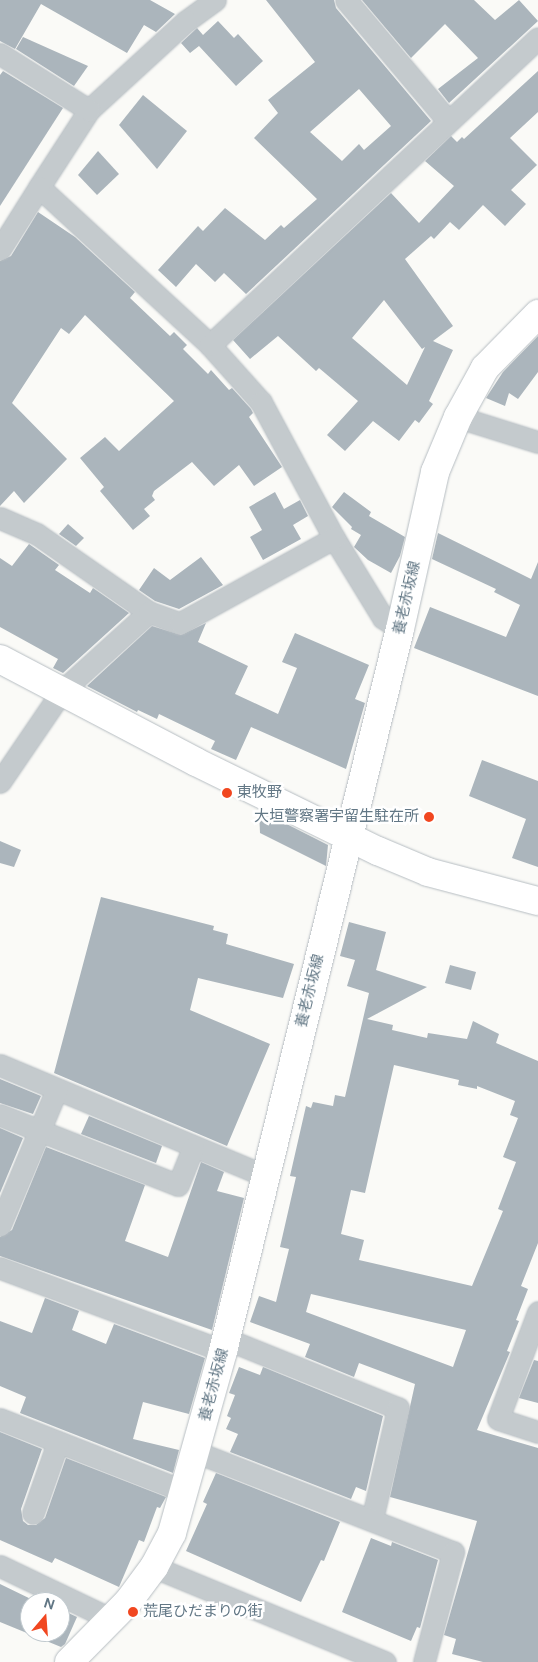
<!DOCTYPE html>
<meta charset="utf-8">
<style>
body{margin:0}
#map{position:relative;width:538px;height:1662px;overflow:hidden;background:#fafaf7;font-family:"DM Sans","Noto Sans JP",sans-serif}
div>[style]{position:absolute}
.building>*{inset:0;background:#abb5bc}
.roads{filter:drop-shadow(0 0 1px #b6bdc2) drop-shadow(0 0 1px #b6bdc2)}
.street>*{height:21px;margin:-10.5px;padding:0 10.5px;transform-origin:10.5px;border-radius:10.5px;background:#c4cacd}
.secondary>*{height:28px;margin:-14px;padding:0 14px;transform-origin:14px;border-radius:14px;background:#fff}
.dots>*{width:14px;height:14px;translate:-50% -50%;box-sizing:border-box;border:2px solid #fff;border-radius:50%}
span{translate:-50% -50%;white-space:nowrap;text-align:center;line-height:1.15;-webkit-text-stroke:5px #fff;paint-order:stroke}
.street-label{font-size:15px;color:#627785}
.poi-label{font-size:15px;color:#627785}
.left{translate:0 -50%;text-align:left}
.right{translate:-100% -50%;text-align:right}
.north{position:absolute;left:20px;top:1592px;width:50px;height:50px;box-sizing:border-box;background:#fff;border:1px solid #c0c9ce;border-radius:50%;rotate:18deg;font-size:14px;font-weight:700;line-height:20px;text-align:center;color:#627785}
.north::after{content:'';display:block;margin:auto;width:18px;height:22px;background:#f14720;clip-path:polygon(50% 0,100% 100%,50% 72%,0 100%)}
</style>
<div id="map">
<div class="building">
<div style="clip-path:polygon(0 0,150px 0,175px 14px,156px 32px,144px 25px,127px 53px,41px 4px,15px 49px,0 41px)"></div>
<div style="clip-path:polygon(evenodd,266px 0,334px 0,336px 8px,431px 121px,246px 294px,224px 273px,215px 282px,196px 264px,176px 287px,158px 270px,198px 226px,203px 231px,225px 208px,265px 240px,281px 225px,284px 228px,317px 199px,254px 138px,278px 113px,268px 100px,315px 62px,266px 0,359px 89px,391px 126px,364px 150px,359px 144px,342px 161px,310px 132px,359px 89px)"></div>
<div style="clip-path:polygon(362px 0,474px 0,495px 20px,519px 0,538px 21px,449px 103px,438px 89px,478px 58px,445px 24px,411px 58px)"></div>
<div style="clip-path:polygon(218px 21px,234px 38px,238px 34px,263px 61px,236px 86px,199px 46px,190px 53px,181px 43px,197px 28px,203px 35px)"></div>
<div style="clip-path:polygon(23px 37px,88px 66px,74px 86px,16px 49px)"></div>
<div style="clip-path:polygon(3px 71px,63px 108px,0 206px,0 75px)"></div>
<div style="clip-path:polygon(evenodd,538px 71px,538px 112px,510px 138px,537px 165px,511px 190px,526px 204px,505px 226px,483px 205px,459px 230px,450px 222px,434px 239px,431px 236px,405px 259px,453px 326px,433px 341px,453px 350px,429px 401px,433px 404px,419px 423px,415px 420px,399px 441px,373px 421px,345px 451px,327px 435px,358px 401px,319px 368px,316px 371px,278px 336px,250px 359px,233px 340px,391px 193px,419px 223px,454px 186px,425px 161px,451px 136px,457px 142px,462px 137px,464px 139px,538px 71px,384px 300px,422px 349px,425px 347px,407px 385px,352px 338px,384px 300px)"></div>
<div style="clip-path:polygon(143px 95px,187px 131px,157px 169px,119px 125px)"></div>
<div style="clip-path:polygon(98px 151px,119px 174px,97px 195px,78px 175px)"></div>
<div style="clip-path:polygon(38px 212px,75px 237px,135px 292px,130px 298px,170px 336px,174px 332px,187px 345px,183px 349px,208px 374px,211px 370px,229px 390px,232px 388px,251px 409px,253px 413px,249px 417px,282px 467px,254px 486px,239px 465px,214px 486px,192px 462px,154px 491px,152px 496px,155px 500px,144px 509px,150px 516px,133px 530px,100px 491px,104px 487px,80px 458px,105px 437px,119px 451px,174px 401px,85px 315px,69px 334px,61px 328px,12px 403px,67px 459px,24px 503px,14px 491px,0 506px,0 261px,11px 256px)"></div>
<div style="clip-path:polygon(538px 336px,538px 372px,518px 399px,509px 393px,505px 406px,486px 398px,503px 372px)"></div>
<div style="clip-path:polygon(275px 492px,284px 509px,300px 500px,308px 516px,293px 525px,301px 539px,263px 560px,250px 537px,262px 530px,249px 507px)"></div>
<div style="clip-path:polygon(344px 492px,371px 512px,369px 516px,405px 537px,400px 556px,391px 573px,368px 560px,354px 547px,361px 535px,351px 529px,352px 527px,332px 507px)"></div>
<div style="clip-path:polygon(68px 524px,84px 538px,76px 546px,59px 534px)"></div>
<div style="clip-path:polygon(438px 533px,531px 579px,538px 562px,538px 696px,414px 648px,430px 607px,506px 637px,520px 605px,494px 592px,496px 589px,432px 559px)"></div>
<div style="clip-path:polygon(29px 544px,59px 565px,55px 570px,90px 593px,93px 588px,129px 613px,63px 673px,53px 668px,58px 659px,0 627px,0 558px,12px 566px)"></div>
<div style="clip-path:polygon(201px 557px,223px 585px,179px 609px,155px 601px,139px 590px,154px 568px,170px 580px)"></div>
<div style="clip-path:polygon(206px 623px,198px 642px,248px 666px,235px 694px,278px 714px,297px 668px,282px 662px,295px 633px,369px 665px,355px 699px,365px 703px,346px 769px,251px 727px,236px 760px,211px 749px,215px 741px,159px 714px,157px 719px,138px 710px,137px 712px,87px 686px,152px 626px,181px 635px)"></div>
<div style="clip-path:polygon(482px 760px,538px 781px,538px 867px,512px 858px,526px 819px,469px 796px)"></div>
<div style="clip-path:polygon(259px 810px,328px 845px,326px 866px,260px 833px)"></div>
<div style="clip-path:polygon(0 841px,21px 850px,14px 867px,0 863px)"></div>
<div style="clip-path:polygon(101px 897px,214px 926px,213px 930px,228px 934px,226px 944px,294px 964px,283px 998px,198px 978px,190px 1010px,270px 1044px,227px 1146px,54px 1073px)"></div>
<div style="clip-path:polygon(evenodd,349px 922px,386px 932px,376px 970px,427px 987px,367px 1019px,393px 1025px,392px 1030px,427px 1038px,428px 1033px,467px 1039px,473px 1021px,499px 1034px,496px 1043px,538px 1061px,538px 1243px,521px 1286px,528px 1289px,516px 1320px,519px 1321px,507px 1351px,510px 1352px,477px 1430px,538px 1448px,538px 1662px,483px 1662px,452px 1654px,456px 1639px,444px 1635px,477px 1521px,390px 1497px,415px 1384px,359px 1363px,354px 1377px,305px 1357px,310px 1344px,250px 1322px,259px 1296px,276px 1302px,289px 1249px,280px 1247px,296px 1177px,290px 1176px,306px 1106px,311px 1108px,313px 1102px,333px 1106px,335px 1095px,345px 1097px,369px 993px,347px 986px,355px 960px,340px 956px,349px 922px,394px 1065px,459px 1080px,458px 1085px,477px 1089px,477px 1086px,515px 1101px,510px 1115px,518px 1118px,503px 1157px,516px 1162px,498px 1209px,503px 1211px,472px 1286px,359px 1260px,364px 1240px,341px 1234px,351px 1190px,365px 1193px,394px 1065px,349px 922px,311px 1294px,466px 1330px,453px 1367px,306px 1312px,311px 1294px)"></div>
<div style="clip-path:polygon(450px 965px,476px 972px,471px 990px,445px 983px)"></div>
<div style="clip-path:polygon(0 1079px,41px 1096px,33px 1114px,0 1103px)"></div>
<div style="clip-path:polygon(89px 1116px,162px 1146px,156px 1163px,81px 1134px)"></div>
<div style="clip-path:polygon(0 1128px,23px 1138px,0 1193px)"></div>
<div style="clip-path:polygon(46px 1147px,145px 1185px,125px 1241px,168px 1257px,201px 1162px,224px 1172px,217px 1191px,244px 1198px,212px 1330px,0 1256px,0 1237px,12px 1230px)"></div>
<div style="clip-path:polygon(45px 1298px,79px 1311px,72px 1330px,106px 1344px,114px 1324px,205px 1358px,189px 1414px,143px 1402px,133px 1439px,179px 1450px,173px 1473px,20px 1413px,26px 1397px,0 1386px,0 1321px,32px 1333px)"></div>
<div style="clip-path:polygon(534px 1360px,538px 1361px,538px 1403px,519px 1398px)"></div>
<div style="clip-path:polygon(239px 1367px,260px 1375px,263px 1367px,383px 1416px,366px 1491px,356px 1487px,351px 1499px,230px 1452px,238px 1434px,226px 1429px,231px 1418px,227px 1416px,235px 1395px,229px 1393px)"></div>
<div style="clip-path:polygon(0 1432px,42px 1449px,21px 1509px,23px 1521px,28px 1525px,36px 1525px,45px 1518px,66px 1458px,166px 1497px,160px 1508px,157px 1507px,144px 1542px,139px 1540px,119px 1587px,55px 1558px,52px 1563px,0 1540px)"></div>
<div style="clip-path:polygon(216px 1473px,340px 1522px,324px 1561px,321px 1560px,301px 1602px,186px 1551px,207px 1504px,203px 1502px)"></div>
<div style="clip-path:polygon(371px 1538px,391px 1546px,392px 1542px,438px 1560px,420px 1628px,417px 1627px,411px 1641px,342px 1612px)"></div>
<div style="clip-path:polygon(0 1584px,37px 1602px,30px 1602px,30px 1632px,60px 1632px,60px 1609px,77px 1617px,65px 1644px,61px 1647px,0 1622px)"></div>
</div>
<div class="roads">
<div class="street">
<div style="left:215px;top:0;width:36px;rotate:144deg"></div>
<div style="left:186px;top:21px;width:132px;rotate:137.5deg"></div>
<div style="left:89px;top:110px;width:92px;rotate:123deg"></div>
<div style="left:39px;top:187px;width:233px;rotate:42.7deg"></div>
<div style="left:210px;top:345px;width:76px;rotate:48.2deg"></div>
<div style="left:261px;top:402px;width:154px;rotate:61.8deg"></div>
<div style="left:334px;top:538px;width:94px;rotate:58.5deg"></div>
<div style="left:383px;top:618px;width:20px;rotate:33deg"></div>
<div style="left:346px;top:0;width:158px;rotate:49.9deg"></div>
<div style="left:0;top:54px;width:105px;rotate:32.2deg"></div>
<div style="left:0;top:249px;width:73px;rotate:-57.8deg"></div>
<div style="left:210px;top:345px;width:449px;rotate:-43.1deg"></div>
<div style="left:458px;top:417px;width:84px;rotate:17.4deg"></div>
<div style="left:0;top:518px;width:40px;rotate:23.4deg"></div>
<div style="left:37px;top:534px;width:136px;rotate:34.9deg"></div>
<div style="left:149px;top:612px;width:118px;rotate:137.8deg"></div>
<div style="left:62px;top:691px;width:110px;rotate:124.3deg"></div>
<div style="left:149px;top:612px;width:33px;rotate:20deg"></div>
<div style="left:180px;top:623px;width:176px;rotate:-28.9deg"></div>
<div style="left:0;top:1065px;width:288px;rotate:22.7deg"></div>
<div style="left:0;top:1115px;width:191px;rotate:21.5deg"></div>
<div style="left:178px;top:1185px;width:40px;rotate:-68deg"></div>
<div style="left:0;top:1225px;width:147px;rotate:-67.3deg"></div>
<div style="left:0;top:1268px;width:238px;rotate:20.4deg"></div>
<div style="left:538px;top:1312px;width:114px;rotate:110.5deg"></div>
<div style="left:498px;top:1419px;width:42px;rotate:18deg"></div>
<div style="left:226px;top:1339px;width:185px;rotate:21.9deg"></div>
<div style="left:398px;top:1408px;width:115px;rotate:103.1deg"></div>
<div style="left:0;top:1419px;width:200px;rotate:21.4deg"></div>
<div style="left:196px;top:1452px;width:276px;rotate:21.3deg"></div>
<div style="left:453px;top:1552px;width:114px;rotate:104.8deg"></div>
<div style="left:33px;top:1513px;width:75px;rotate:-70.6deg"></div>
<div style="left:0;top:1566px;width:123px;rotate:25.5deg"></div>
<div style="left:154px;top:1567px;width:250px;rotate:22.4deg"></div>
</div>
<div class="secondary">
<div style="left:0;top:659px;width:221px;rotate:27.7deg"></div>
<div style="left:196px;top:762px;width:203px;rotate:26.1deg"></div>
<div style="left:378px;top:851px;width:54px;rotate:22.8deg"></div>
<div style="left:428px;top:872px;width:114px;rotate:14.8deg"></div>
<div style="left:69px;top:1662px;width:84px;rotate:-45.5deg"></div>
<div style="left:128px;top:1602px;width:44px;rotate:-53.4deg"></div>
<div style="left:154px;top:1567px;width:38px;rotate:-62deg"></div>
<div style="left:172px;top:1533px;width:189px;rotate:-74.3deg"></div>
<div style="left:223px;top:1351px;width:743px;rotate:-76.23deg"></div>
<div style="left:400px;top:629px;width:161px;rotate:-77.4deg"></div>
<div style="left:435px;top:472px;width:60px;rotate:-67.3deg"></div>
<div style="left:458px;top:417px;width:56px;rotate:-61.1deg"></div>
<div style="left:485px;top:368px;width:76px;rotate:-45.5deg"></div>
</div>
</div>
<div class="dots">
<div style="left:227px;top:793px;background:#f14720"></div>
<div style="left:429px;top:817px;background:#f14720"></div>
<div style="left:133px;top:1612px;background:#f14720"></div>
</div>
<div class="street-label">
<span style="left:407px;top:598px;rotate:-77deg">養老赤坂線</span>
<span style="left:310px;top:991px;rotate:-76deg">養老赤坂線</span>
<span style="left:214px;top:1385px;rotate:-75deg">養老赤坂線</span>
</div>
<div class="poi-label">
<span class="left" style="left:237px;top:793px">東牧野</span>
<span class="right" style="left:419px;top:817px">大垣警察署宇留生駐在所</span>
<span class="left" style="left:143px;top:1612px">荒尾ひだまりの街</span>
</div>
<div class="north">N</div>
</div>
